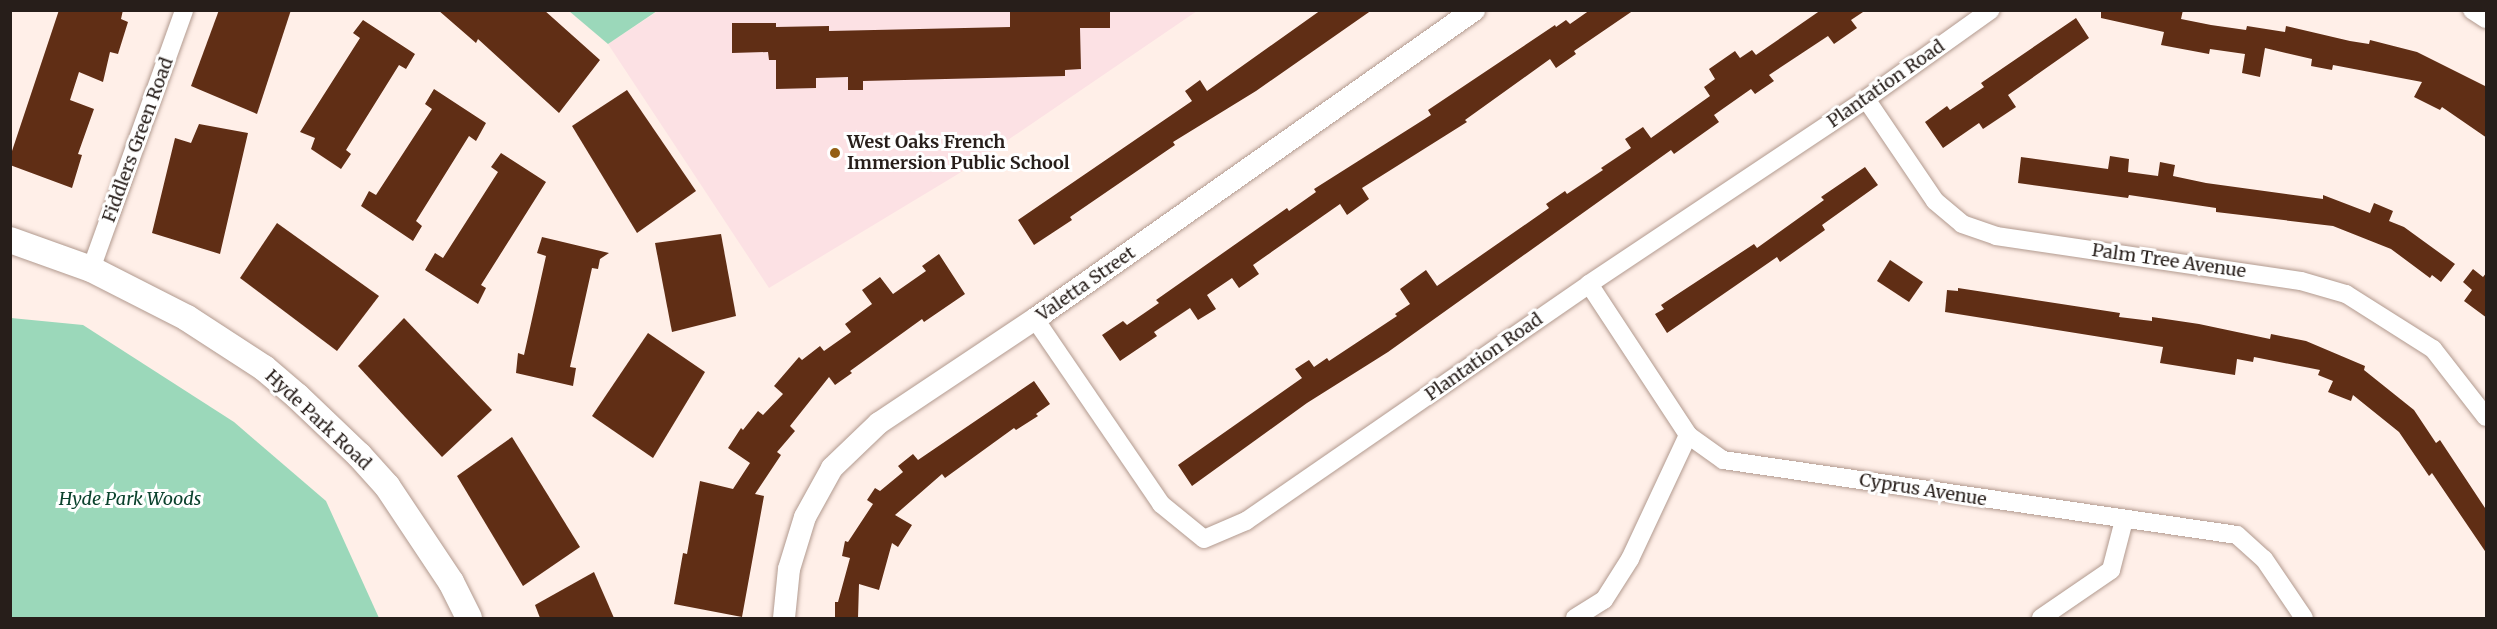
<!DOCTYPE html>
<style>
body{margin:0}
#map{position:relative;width:2497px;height:629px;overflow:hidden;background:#ffefe8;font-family:Merriweather,serif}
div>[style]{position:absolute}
.education>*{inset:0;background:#fce1e4}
.green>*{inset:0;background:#9bd8ba}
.building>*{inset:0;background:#602e15}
.roads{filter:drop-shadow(0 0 2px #b29a8f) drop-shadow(0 0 2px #b29a8f)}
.minor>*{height:18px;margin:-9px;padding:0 9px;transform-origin:9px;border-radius:9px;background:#fff}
.tertiary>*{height:22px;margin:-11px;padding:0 11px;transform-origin:11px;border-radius:11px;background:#fff}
.secondary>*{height:26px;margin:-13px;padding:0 13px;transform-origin:13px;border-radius:13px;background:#fff}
.dots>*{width:16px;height:16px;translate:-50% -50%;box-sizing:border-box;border:3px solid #fff;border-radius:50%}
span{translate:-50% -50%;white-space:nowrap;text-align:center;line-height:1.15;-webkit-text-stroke:6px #fff;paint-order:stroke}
.street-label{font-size:18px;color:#271e1a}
.poi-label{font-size:18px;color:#271e1a;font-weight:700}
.left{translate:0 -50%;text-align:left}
.park-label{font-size:18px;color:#0b422d;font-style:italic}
.frame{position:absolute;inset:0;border:12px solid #271e1a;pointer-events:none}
</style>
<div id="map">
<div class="education">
<div style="clip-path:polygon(658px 11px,1197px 11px,958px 174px,769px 288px,608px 44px)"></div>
</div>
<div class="green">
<div style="clip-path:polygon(569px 11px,657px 11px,608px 44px)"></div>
<div style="clip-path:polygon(11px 318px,83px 325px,234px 422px,326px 501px,379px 618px,11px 618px)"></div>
</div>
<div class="building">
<div style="clip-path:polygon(59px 10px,123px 10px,121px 19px,128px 22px,118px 54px,110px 52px,103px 82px,79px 72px,70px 100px,94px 109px,78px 154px,82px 155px,72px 188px,10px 165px,10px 157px)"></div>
<div style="clip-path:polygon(219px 10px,291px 10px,257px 114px,191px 86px)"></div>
<div style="clip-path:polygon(438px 10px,544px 10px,600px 60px,559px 113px,478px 39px,476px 43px)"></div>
<div style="clip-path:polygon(1010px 10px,1110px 10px,1110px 28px,1080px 28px,1081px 69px,1065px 70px,1065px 76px,863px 81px,863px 90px,848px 90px,848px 77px,816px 78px,816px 88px,776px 89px,776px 60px,769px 60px,768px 52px,732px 53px,732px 23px,776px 23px,776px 27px,829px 26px,829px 31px,1010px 27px)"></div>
<div style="clip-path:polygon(1321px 10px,1372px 10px,1256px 91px,1173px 142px,1175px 145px,1070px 217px,1072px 220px,1034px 245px,1018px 220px,1192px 101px,1185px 91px,1200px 80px,1207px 91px)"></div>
<div style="clip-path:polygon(1590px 10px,1634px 10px,1574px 51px,1576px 54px,1556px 68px,1550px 59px,1465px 120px,1467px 122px,1362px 188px,1369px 199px,1347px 215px,1340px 204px,1253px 265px,1259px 274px,1239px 288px,1232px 278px,1207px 295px,1216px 309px,1198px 320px,1190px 308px,1154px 332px,1157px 336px,1120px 361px,1102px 335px,1123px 321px,1127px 325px,1159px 303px,1156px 300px,1287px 208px,1289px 211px,1316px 192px,1314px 189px,1431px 115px,1428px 110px,1555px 25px,1556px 27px,1566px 20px,1570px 24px)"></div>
<div style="clip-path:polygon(1821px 10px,1866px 10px,1851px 20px,1857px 28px,1834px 44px,1828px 36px,1769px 75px,1774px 81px,1755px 94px,1751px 89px,1714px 115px,1719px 122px,1674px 154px,1671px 150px,1388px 352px,1307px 403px,1192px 486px,1178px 465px,1302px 378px,1295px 369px,1309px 360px,1314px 367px,1327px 358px,1329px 361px,1397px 316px,1395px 314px,1410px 304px,1400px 289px,1426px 270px,1437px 286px,1549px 208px,1546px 204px,1565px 191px,1567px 194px,1603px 170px,1601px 168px,1631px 148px,1625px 139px,1643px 127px,1651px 138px,1710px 96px,1704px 87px,1715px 79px,1709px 69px,1735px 51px,1740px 58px,1752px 50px,1756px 55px)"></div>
<div style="clip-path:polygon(2101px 10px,2183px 10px,2181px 19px,2211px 25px,2246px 30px,2247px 26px,2285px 32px,2286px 26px,2350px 41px,2369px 44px,2370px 40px,2417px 52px,2487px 87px,2487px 138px,2442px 107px,2440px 110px,2414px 97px,2422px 82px,2333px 65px,2332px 70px,2311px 66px,2312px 59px,2265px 48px,2260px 77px,2242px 73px,2245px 54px,2210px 49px,2209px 54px,2161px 45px,2164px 32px,2101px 18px)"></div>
<div style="clip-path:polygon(2076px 18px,2089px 38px,2008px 95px,2016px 107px,1983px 129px,1979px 123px,1943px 148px,1925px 122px,1947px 106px,1950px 110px,1984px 87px,1981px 83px)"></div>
<div style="clip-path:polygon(363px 20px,415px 54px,406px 69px,399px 65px,346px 150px,351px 154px,341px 169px,311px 149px,315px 138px,300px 132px,360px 38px,353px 33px)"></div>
<div style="clip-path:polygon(434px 89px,486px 123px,476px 141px,469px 136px,416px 221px,422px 226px,413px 241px,361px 206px,369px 191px,376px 195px,432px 109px,425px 104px)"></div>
<div style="clip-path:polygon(627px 90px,696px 191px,637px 233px,572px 126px)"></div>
<div style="clip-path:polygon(199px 124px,248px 133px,220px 254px,152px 233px,175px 138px,191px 143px)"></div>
<div style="clip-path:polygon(501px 153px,546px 182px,481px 285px,486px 288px,478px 304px,425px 270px,435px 253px,443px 258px,498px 172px,491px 167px)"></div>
<div style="clip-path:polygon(2110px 156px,2129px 159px,2128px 172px,2158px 176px,2160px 162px,2175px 165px,2173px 176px,2206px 183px,2323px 199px,2323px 195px,2370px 213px,2374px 203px,2393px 211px,2389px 221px,2404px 227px,2455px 264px,2441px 282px,2432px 275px,2430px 278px,2391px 249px,2333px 226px,2216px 212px,2216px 208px,2129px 195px,2128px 198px,2018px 183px,2021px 157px,2108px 169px)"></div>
<div style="clip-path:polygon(1865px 167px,1878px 185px,1822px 225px,1825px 230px,1780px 262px,1777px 257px,1667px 333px,1655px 314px,1664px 309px,1661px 305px,1754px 244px,1757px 248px,1824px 200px,1821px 197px)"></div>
<div style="clip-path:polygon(277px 223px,379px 296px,337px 351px,240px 278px)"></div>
<div style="clip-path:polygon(721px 234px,736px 316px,672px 332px,655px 243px)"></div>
<div style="clip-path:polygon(542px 237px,609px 253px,600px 259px,598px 269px,592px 268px,570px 367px,576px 368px,573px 386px,516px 373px,518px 353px,524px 355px,546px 256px,537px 253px)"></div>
<div style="clip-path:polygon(939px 254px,965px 294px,924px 322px,922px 319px,850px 371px,852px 373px,835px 385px,829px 377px,790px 426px,795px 431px,777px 452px,781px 455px,755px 494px,764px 496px,742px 617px,674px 604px,683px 553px,687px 554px,700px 481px,733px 489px,750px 463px,728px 448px,741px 428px,743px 430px,758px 411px,763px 415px,783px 394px,774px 386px,799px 357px,802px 360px,820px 346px,824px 351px,851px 332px,845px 324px,872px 304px,862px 290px,880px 277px,893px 294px,926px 271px,922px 266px)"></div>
<div style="clip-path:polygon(1890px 260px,1923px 282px,1909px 302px,1877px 281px)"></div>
<div style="clip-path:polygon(2473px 269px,2483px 277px,2487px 272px,2487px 318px,2464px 301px,2472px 290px,2463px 282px)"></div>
<div style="clip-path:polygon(1958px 288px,2120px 313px,2119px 317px,2152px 321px,2152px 317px,2199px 324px,2270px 339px,2271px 334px,2306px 341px,2365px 366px,2364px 370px,2414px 410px,2436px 443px,2440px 440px,2487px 511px,2487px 554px,2432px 473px,2429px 476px,2399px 432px,2353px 395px,2351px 401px,2328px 392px,2333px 381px,2318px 375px,2320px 370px,2254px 357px,2253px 362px,2237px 359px,2235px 375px,2160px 363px,2163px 347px,1945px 312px,1947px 290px,1958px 291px)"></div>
<div style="clip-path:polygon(404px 318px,492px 410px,442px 457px,358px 366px)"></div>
<div style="clip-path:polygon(648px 333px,705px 372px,653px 458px,592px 416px)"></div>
<div style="clip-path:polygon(1034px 381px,1050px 404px,1036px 414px,1038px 416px,1016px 430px,1014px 428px,945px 478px,942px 474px,895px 515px,912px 525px,898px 547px,892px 543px,879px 590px,859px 584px,858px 618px,835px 618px,835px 602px,838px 602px,850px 558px,842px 556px,845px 541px,848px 542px,873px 504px,867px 500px,875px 488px,880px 491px,903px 472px,898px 466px,913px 454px,918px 460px)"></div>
<div style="clip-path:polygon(512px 437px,580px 547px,523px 586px,457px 476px)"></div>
<div style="clip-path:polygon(594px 572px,614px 618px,540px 618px,535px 605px)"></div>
</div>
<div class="roads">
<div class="minor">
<div style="left:2472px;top:10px;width:17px;rotate:33deg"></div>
<div style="left:1866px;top:99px;width:123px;rotate:55.9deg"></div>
<div style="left:1935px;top:201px;width:35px;rotate:40deg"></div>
<div style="left:1962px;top:224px;width:36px;rotate:19deg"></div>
<div style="left:1996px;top:236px;width:308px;rotate:8.4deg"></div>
<div style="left:2301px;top:281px;width:47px;rotate:16.1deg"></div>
<div style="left:2346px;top:294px;width:103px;rotate:32.3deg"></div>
<div style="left:2433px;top:349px;width:86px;rotate:52.1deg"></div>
<div style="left:91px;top:269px;width:275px;rotate:-70.2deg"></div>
<div style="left:1589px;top:284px;width:181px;rotate:56.7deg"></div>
<div style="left:1688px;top:435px;width:43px;rotate:35.5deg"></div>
<div style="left:1723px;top:460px;width:519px;rotate:8.3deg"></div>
<div style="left:2237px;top:535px;width:36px;rotate:42deg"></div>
<div style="left:2264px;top:559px;width:71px;rotate:55.9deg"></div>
<div style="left:1035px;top:319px;width:224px;rotate:55.7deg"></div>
<div style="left:1161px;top:504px;width:55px;rotate:39.1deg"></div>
<div style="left:1204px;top:539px;width:46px;rotate:-23.2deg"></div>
<div style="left:1246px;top:521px;width:417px;rotate:-34.6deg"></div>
<div style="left:1589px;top:284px;width:333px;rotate:-33.7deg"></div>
<div style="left:1866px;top:99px;width:153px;rotate:-35.5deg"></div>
<div style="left:1575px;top:618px;width:34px;rotate:-32deg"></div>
<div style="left:1604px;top:600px;width:49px;rotate:-57.6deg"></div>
<div style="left:1630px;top:559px;width:137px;rotate:-64.9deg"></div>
<div style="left:2041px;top:618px;width:85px;rotate:-34.4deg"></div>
<div style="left:2111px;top:570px;width:52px;rotate:-75.4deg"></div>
</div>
<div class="tertiary">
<div style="left:784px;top:618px;width:49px;rotate:-84.2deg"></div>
<div style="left:789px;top:569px;width:54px;rotate:-72.9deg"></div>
<div style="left:805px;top:517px;width:56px;rotate:-61.1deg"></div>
<div style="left:832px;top:468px;width:65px;rotate:-43.8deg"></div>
<div style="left:879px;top:423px;width:187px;rotate:-33.7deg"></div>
<div style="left:1035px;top:319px;width:537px;rotate:-35.14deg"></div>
</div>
<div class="secondary">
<div style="left:10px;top:240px;width:86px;rotate:19.7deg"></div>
<div style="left:91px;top:269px;width:108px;rotate:27deg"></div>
<div style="left:187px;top:318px;width:92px;rotate:33deg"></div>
<div style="left:264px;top:368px;width:43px;rotate:40.3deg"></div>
<div style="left:297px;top:396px;width:86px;rotate:43.6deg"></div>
<div style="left:359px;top:455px;width:42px;rotate:47.9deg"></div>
<div style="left:387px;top:486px;width:115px;rotate:56.3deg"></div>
<div style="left:451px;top:582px;width:40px;rotate:63.4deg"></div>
</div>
</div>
<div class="dots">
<div style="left:835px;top:153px;background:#945f14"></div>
</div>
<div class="street-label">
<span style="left:1886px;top:84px;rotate:-35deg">Plantation Road</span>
<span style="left:138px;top:140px;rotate:-70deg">Fiddlers Green Road</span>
<span style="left:2169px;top:261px;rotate:8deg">Palm Tree Avenue</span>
<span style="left:1086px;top:284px;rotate:-35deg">Valetta Street</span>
<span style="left:1484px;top:357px;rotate:-35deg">Plantation Road</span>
<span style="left:318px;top:420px;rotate:43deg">Hyde Park Road</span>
<span style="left:1923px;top:490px;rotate:9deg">Cyprus Avenue</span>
</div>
<div class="poi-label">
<span class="left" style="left:847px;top:153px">West Oaks French<br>Immersion Public School</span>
</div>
<div class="park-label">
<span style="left:130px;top:499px">Hyde Park Woods</span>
</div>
<div class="frame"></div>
</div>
